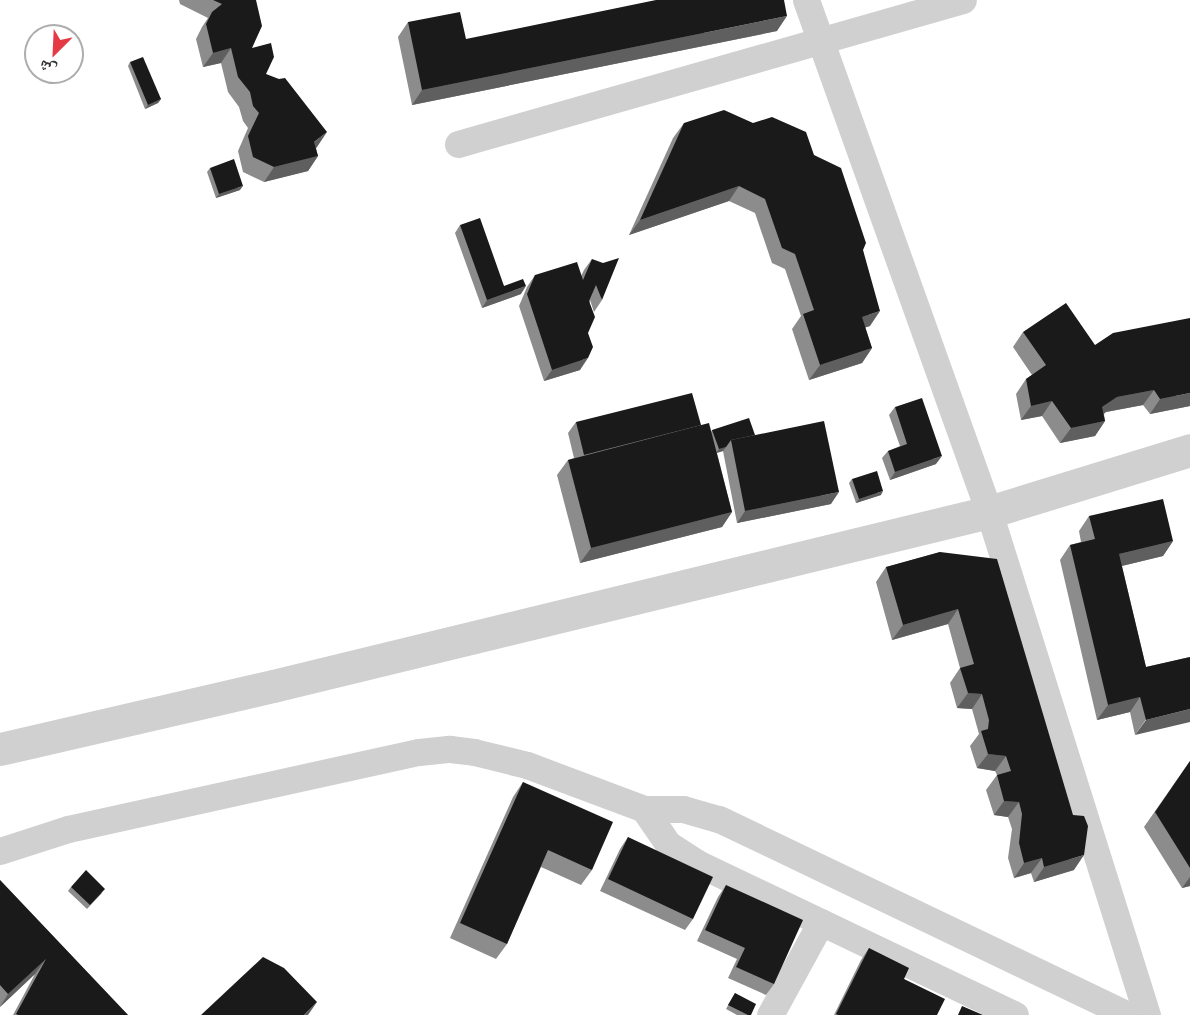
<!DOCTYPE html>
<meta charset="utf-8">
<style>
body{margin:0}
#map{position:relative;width:1190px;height:1015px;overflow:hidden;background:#fff;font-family:"Golos Text","Noto Naskh Arabic",sans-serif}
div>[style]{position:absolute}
.minor>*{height:27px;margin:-13.5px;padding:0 13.5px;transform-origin:13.5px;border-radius:13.5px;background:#d0d0d0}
.tertiary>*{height:33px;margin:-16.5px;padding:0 16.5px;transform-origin:16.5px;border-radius:16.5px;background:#d0d0d0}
.wall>*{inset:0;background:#8c8c8c}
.shaded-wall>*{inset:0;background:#5f5f5f}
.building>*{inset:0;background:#1a1a1a}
span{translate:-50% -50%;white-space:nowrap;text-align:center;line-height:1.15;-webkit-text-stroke:6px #fff;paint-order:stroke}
.north{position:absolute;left:24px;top:24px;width:60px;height:60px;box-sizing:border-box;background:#fff;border:2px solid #adadad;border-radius:50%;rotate:204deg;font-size:16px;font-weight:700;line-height:24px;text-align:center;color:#333}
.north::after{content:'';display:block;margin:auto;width:21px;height:27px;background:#e63946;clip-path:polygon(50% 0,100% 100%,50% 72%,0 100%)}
</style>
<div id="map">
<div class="minor">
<div style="left:806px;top:0;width:544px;rotate:70.33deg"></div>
<div style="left:989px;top:512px;width:527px;rotate:72.56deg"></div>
<div style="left:458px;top:144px;width:525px;rotate:-15.92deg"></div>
<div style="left:644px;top:809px;width:42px;rotate:55.6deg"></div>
<div style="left:668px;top:844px;width:37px;rotate:33deg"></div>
<div style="left:699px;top:864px;width:350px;rotate:25.5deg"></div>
<div style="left:0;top:851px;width:71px;rotate:-17.9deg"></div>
<div style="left:68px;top:829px;width:359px;rotate:-12.4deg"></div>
<div style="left:419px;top:752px;width:31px;rotate:-6deg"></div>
<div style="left:450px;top:749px;width:24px;rotate:7deg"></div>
<div style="left:474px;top:752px;width:55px;rotate:13.8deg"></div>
<div style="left:527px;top:765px;width:125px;rotate:20.6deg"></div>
<div style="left:644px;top:809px;width:39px"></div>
<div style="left:683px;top:809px;width:37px;rotate:16deg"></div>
<div style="left:719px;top:819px;width:454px;rotate:25.6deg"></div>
<div style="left:770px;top:1015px;width:106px;rotate:-61.3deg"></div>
</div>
<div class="tertiary">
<div style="left:0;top:749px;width:280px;rotate:-13deg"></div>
<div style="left:273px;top:686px;width:737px;rotate:-13.66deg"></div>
<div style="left:989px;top:512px;width:210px;rotate:-17.1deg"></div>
</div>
<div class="wall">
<div style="clip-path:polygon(179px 0,256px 0,252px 48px,266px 74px,317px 147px,316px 148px,318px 156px,308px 171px,264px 182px,243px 172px,238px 151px,248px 128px,243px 121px,239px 107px,228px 92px,221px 63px,203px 67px,196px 39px,202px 27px,208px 18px,180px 4px)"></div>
<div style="clip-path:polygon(408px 22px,466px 39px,777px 31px,412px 105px,398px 37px)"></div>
<div style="clip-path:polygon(130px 62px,161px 99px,158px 103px,145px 109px,128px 66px)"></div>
<div style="clip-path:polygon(684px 123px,814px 155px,863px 250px,870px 326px,865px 327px,872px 348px,862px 363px,809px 380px,792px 329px,801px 316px,785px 269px,772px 263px,755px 213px,729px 201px,629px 235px,673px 138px)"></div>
<div style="clip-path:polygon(210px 168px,240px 190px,216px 198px,207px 172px)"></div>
<div style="clip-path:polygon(460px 225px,504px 286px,521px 294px,482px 308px,455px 233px)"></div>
<div style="clip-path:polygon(592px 259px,602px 300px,594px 312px,590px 300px,588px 333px,580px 370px,544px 381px,519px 306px,527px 287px,535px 275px,581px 276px,584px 270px)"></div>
<div style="clip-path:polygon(1023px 332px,1095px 345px,1190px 406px,1150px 414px,1143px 405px,1106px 412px,1104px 414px,1105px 421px,1095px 436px,1060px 443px,1042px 416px,1021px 420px,1016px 394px,1026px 379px,1032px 375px,1013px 347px)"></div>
<div style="clip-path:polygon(895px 407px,936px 464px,890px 480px,882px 458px,888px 451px,900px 446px,889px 415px)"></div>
<div style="clip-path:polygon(576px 422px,701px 425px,711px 432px,712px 430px,755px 435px,831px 504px,737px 523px,723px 451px,717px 453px,732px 512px,722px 527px,580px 563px,557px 475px,568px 460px,574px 458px,568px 433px)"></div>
<div style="clip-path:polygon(852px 479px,881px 495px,856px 503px,849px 483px)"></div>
<div style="clip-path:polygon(1089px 516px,1173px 541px,1163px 556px,1122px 566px,1146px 667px,1190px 657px,1135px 735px,1130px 712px,1097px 720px,1060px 560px,1070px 545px,1081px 542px,1079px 531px)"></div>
<div style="clip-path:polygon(940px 552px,1074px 870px,1034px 882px,1031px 873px,1014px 878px,1008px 858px,1012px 829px,1008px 817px,994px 815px,986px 790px,997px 775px,995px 771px,977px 768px,970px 746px,979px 734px,972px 709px,957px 708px,950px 683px,960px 668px,948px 624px,892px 640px,876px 582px,886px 567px)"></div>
<div style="clip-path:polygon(1190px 761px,1190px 886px,1182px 888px,1144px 827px)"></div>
<div style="clip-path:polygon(523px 782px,592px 870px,581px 885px,541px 867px,507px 944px,496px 959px,450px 938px,513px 797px)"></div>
<div style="clip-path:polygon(628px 837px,693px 919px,685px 930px,600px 891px,620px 849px)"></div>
<div style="clip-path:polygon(0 880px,128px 1015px,13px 1015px,35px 974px,0 1007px)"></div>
<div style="clip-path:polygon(726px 885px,774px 984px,766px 995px,728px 978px,737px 959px,697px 941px,718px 897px)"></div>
<div style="clip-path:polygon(71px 887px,102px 893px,87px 909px,68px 891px)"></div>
<div style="clip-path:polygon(869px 948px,904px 979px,937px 1015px,834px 1015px,861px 960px)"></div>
<div style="clip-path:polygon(735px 993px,751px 1015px,737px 1015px,726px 1009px)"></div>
</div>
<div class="shaded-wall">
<div style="clip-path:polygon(787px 16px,777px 31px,412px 105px,422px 90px)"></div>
<div style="clip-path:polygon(231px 48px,221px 63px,203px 67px,213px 53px)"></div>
<div style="clip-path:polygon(161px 99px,158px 103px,145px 109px,148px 105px)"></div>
<div style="clip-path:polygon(327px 132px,317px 147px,304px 157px,314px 142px)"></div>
<div style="clip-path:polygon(318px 156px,308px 171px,264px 182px,274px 167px)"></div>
<div style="clip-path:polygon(243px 186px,240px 190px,216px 198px,219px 194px)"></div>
<div style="clip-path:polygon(739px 186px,729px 201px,629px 235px,640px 220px)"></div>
<div style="clip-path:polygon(526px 286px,521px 294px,482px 308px,487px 300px)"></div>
<div style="clip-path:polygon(880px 311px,870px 326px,852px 332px,862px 317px)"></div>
<div style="clip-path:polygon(872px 348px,862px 363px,809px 380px,820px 365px)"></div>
<div style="clip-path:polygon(588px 358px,580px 370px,544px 381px,552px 370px)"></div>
<div style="clip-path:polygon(1154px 390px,1143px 405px,1106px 412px,1092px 422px,1102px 407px,1117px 397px)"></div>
<div style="clip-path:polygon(1190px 393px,1190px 406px,1150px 414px,1160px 399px)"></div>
<div style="clip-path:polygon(1052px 401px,1042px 416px,1021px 420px,1031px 406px)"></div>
<div style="clip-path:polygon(1105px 421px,1095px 436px,1060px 443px,1071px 428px)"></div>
<div style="clip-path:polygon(726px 447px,723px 451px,716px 453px,719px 449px)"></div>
<div style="clip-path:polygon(942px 456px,936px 464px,890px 480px,895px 472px)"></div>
<div style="clip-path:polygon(883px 491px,881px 495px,856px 503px,859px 499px)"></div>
<div style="clip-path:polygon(839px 492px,831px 504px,737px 523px,745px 511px)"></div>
<div style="clip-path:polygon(732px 512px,722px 527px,580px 563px,591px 548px)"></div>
<div style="clip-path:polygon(1173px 541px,1163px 556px,1109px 569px,1119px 554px)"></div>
<div style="clip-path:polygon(958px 609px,948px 624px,892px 640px,903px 625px)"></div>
<div style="clip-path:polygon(968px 693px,982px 694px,972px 709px,957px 708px)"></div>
<div style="clip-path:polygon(1140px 697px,1130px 712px,1097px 720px,1108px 705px)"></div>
<div style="clip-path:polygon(1190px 709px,1190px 722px,1135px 735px,1146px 720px)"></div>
<div style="clip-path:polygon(988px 754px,1006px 756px,995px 771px,977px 768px)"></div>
<div style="clip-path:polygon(1004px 801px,1019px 802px,1008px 817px,994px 815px)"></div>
<div style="clip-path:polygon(1084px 855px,1074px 870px,1034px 882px,1044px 867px)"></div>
<div style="clip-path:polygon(1042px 858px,1031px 873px,1014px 878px,1024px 863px)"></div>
<div style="clip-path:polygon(1190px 877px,1190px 886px,1182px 888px)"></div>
<div style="clip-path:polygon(46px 959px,35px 974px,0 1007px,8px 994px)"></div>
<div style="clip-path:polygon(317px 1002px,308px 1015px,304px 1015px)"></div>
</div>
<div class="building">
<div style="clip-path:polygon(213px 0,256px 0,262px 26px,252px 48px,271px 43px,274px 57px,266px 74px,279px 79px,285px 78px,327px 132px,314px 142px,318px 156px,274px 167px,253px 157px,248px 136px,259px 113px,253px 106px,250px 92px,238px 77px,231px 48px,213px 53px,206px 24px,212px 12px,222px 4px)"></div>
<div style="clip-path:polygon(656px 0,784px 0,787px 16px,422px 90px,408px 22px,460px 12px,466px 39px)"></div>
<div style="clip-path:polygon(143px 57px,161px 99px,148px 105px,130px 62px)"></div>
<div style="clip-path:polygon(724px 110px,753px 123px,772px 117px,806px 132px,814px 155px,841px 168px,866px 243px,863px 250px,880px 311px,862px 317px,872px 348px,820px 365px,803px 314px,814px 310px,795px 254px,782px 248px,765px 199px,739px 186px,640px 220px,684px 123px)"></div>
<div style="clip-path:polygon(234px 159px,243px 186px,219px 194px,210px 168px)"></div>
<div style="clip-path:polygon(480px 218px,504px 286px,523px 279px,526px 286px,487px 300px,460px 225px)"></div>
<div style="clip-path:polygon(619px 258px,602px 300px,596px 285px,589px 301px,595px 317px,588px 333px,593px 347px,588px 358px,552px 370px,527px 294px,535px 275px,577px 262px,583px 280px,592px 259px,603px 263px)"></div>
<div style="clip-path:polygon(1066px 303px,1095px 345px,1113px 333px,1190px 318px,1190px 393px,1160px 399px,1154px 390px,1117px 397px,1102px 407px,1105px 421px,1071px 428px,1052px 401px,1031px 406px,1026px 379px,1046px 365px,1023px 332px)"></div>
<div style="clip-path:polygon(692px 393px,701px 425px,584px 455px,576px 422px)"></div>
<div style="clip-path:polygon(922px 398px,942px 456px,895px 472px,888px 451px,907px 444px,895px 407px)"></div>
<div style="clip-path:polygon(749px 418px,755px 435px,731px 440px,726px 447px,719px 449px,712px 430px)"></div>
<div style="clip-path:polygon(824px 421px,839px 492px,745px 511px,731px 440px)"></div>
<div style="clip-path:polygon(709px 423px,732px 512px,591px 548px,568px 460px)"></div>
<div style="clip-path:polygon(877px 471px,883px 491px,859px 499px,852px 479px)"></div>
<div style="clip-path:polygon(1163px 499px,1173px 541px,1119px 554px,1146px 667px,1190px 657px,1190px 709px,1146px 720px,1140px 697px,1108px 705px,1070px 545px,1095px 539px,1089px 516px)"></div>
<div style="clip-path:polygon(940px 552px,997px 559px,1073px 815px,1084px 816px,1088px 826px,1084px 855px,1044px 867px,1042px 858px,1024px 863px,1019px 843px,1022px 814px,1019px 802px,1004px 801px,997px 775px,1011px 771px,1006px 756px,988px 754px,981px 731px,988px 729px,989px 720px,982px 694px,968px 693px,960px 668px,974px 664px,958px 609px,903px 625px,886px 567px)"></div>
<div style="clip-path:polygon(1190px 761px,1190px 868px,1155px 812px)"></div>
<div style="clip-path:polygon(523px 782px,613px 822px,592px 870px,548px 850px,507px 944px,460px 923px)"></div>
<div style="clip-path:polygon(628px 837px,713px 877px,693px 919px,608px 879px)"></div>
<div style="clip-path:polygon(86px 870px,105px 889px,90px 905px,71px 887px)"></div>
<div style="clip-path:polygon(0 880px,128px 1015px,18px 1015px,16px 1014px,46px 959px,8px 994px,0 985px)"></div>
<div style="clip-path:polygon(726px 885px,803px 920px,774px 984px,736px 967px,745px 948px,705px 930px)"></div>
<div style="clip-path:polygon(869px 948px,909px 968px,904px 979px,945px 999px,937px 1015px,838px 1015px,836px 1014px)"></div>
<div style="clip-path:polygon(263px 957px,284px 968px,317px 1002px,304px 1015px,201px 1015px)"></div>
<div style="clip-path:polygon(735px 993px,756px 1004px,751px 1015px,748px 1015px,728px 1005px)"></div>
<div style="clip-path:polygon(962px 1006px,983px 1015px,958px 1015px)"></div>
</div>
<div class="north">ش</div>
</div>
